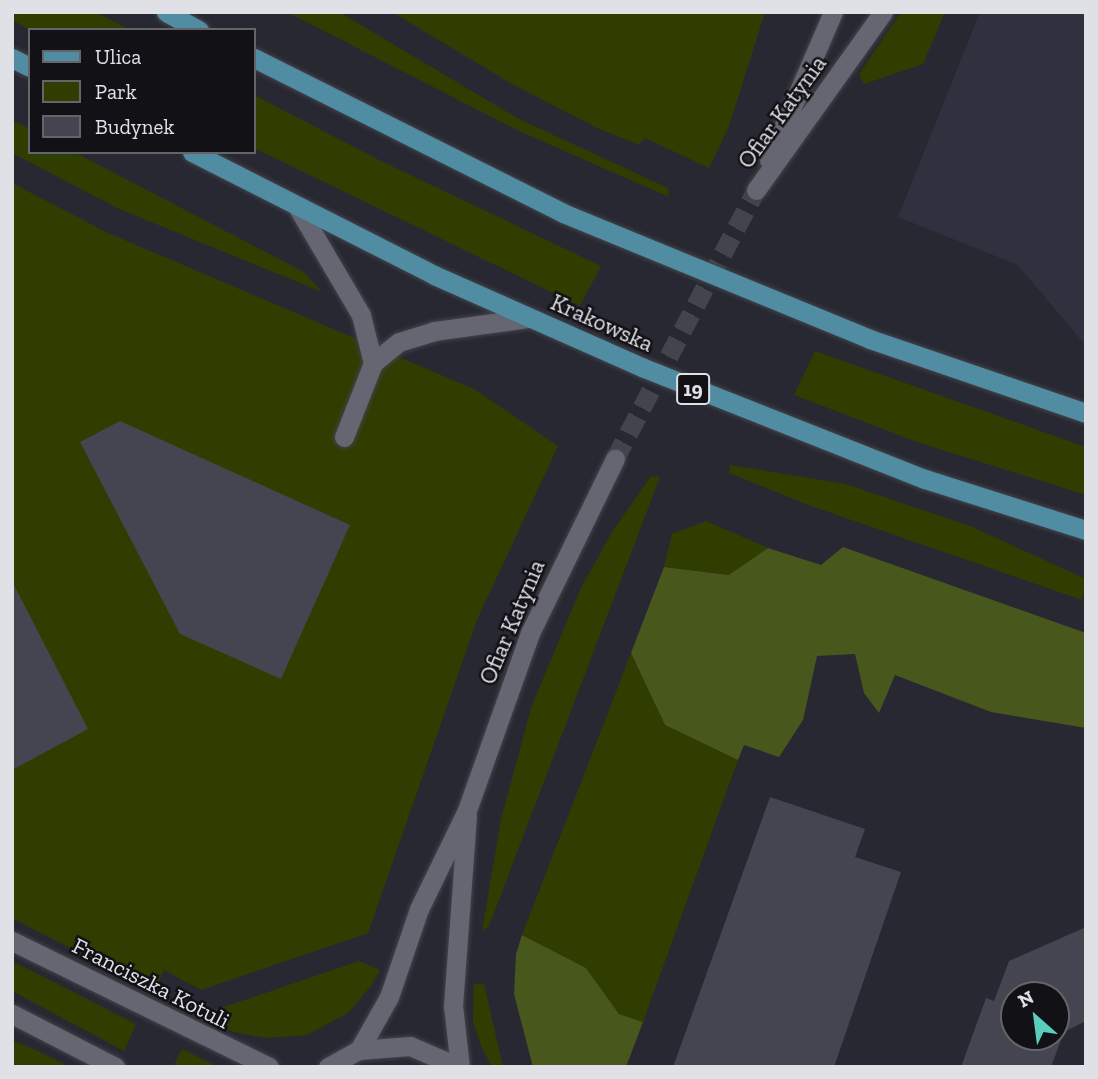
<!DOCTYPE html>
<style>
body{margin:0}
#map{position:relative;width:1098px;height:1079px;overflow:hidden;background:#282832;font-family:"Zilla Slab",serif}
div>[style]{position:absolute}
.built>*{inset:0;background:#30303f}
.green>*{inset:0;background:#2f3d00}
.forest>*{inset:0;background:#48571c}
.building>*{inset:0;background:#444550}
.tertiary-tunnel>*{height:19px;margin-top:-9.5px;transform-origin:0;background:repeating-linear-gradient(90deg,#44444d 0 19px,transparent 0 29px)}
.roads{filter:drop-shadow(0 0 2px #43434b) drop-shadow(0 0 2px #43434b)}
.minor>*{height:19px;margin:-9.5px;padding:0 9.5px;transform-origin:9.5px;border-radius:9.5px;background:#666672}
.tertiary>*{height:19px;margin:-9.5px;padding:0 9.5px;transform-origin:9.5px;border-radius:9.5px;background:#666672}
.primary>*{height:19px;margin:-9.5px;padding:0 9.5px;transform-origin:9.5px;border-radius:9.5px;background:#508ca2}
span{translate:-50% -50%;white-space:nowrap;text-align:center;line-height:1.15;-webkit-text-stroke:5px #111116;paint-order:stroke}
.shield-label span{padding:2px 5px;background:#111116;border:2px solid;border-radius:5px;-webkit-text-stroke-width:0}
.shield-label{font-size:21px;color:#e0e0e7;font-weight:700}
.street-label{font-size:23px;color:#e0e0e7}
.frame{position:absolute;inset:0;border:14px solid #e0e0e7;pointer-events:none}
.legend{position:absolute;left:28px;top:28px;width:228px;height:126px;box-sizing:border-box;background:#111116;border:2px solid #64646a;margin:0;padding:9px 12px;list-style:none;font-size:21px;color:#e0e0e7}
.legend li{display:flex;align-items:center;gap:14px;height:35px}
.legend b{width:35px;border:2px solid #64646a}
.north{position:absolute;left:1000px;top:981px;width:70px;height:70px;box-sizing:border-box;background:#111116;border:2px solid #64646a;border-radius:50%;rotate:332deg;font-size:19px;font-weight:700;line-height:28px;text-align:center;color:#e0e0e7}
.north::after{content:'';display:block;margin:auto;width:24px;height:32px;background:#5bcebb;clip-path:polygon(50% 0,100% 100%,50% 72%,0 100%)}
</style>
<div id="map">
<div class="built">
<div style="clip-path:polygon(980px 12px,1086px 12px,1086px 346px,1018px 265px,898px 217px)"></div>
</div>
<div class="green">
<div style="clip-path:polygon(12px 12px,96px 12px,130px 30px,30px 30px,12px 20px)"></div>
<div style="clip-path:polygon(287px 12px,339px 12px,519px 119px,668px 188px,669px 197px,519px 131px)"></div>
<div style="clip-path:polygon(392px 12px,765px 12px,729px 126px,709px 168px,645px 138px,639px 145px,595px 127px,512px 84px)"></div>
<div style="clip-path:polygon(901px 12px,945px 12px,923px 64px,864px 84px,859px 74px)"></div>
<div style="clip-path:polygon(254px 95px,383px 162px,601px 266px,580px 306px,254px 148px)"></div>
<div style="clip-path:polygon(12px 120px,30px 129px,30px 152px,74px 152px,304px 272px,322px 292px,117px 208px,12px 153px)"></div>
<div style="clip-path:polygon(12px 183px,108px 233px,474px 389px,558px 446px,477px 620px,368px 933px,201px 990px,164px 970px,154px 991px,12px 918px)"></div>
<div style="clip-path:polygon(815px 351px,1086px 447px,1086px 495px,917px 442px,794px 395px)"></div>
<div style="clip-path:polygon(730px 465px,846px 484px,970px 526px,1086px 579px,1082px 600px,811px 506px,729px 473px)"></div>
<div style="clip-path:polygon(651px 476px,660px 477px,489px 926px,482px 931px,501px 819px,532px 705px,581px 588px,612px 532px)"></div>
<div style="clip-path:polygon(706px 521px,768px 548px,730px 575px,664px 567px,672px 534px)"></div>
<div style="clip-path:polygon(631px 653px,665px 725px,738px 760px,643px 1022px,619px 1014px,586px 968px,522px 935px)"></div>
<div style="clip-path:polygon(12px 961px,136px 1024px,124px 1051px,12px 991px)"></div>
<div style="clip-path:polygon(359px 961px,380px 970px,371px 986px,348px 1013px,307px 1035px,266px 1038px,233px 1032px,200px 1015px)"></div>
<div style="clip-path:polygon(474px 984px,484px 984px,503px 1067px,492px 1067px,482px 1048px,473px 1022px)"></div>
<div style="clip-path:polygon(12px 1040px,36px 1050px,70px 1067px,13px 1067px)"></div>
<div style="clip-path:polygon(182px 1049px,218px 1067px,173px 1067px)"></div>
</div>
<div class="forest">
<div style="clip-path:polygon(843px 547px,1086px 633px,1086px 728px,991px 712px,895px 675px,879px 713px,864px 693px,855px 654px,817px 656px,803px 720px,779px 757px,744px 745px,738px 760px,665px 725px,631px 653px,664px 567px,729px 575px,768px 548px,821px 565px)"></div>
<div style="clip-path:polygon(522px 935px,586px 968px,619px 1014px,643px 1022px,626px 1067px,533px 1067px,514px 994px,516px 954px)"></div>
</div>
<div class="building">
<div style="clip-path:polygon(120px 421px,350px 525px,281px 679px,180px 634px,80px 442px)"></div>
<div style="clip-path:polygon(12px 581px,88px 729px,12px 770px)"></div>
<div style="clip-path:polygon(770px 797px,865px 829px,855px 857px,901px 872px,834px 1067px,673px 1067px)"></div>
<div style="clip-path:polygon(evenodd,1086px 927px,1086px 1021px,1064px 1032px,1051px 1067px,961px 1067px,986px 998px,994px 1001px,1009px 961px,1086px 927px,1014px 995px,1056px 995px,1056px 1037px,1014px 1037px,1014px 995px)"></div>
</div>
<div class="tertiary-tunnel">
<div style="left:615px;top:459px;width:304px;rotate:-62.3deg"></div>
</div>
<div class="roads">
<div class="minor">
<div style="left:298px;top:208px;width:124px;rotate:59.5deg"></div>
<div style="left:361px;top:315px;width:49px;rotate:76deg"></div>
<div style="left:344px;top:437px;width:79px;rotate:-68.6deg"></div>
<div style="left:373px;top:363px;width:33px;rotate:-39deg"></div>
<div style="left:399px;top:342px;width:37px;rotate:-17deg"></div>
<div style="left:434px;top:331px;width:96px;rotate:-7.8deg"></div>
</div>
<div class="tertiary">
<div style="left:769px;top:160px;width:161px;rotate:-66.6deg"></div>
<div style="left:756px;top:190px;width:219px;rotate:-54.5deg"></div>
<div style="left:12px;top:941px;width:286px;rotate:26.1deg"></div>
<div style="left:12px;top:1014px;width:116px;rotate:27.2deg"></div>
<div style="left:359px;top:1050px;width:61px;rotate:-60.5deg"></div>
<div style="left:389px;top:997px;width:93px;rotate:-71.2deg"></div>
<div style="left:419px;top:909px;width:110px;rotate:-64.1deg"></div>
<div style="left:467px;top:810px;width:188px;rotate:-70.4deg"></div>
<div style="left:530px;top:633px;width:194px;rotate:-64deg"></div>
<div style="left:328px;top:1067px;width:35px;rotate:-29deg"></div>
<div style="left:359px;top:1050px;width:51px;rotate:-4.5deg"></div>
<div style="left:410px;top:1046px;width:53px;rotate:23.2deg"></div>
<div style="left:460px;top:1067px;width:61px;rotate:-96.5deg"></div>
<div style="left:453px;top:1006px;width:190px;rotate:-85.8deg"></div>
</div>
<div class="primary">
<div style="left:166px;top:12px;width:38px;rotate:29deg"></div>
<div style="left:12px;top:58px;width:20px;rotate:27deg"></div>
<div style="left:254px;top:58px;width:346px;rotate:26.6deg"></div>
<div style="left:563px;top:213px;width:332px;rotate:22.3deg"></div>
<div style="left:870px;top:339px;width:228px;rotate:18.9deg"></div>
<div style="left:192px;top:152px;width:271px;rotate:26.9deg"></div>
<div style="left:434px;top:275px;width:230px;rotate:23.9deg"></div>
<div style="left:644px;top:368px;width:302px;rotate:21.6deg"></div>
<div style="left:925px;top:479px;width:169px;rotate:17.6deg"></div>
</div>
</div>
<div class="shield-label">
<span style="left:693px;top:389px">19</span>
</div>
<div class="street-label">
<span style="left:782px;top:112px;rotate:-54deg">Ofiar Katynia</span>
<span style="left:602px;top:323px;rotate:24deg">Krakowska</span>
<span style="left:512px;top:622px;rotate:-67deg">Ofiar Katynia</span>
<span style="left:151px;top:983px;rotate:27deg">Franciszka Kotuli</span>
</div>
<div class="frame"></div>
<ul class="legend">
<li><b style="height:9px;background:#508ca2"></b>Ulica</li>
<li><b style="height:19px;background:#2f3d00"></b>Park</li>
<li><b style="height:19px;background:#444550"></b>Budynek</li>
</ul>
<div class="north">N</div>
</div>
